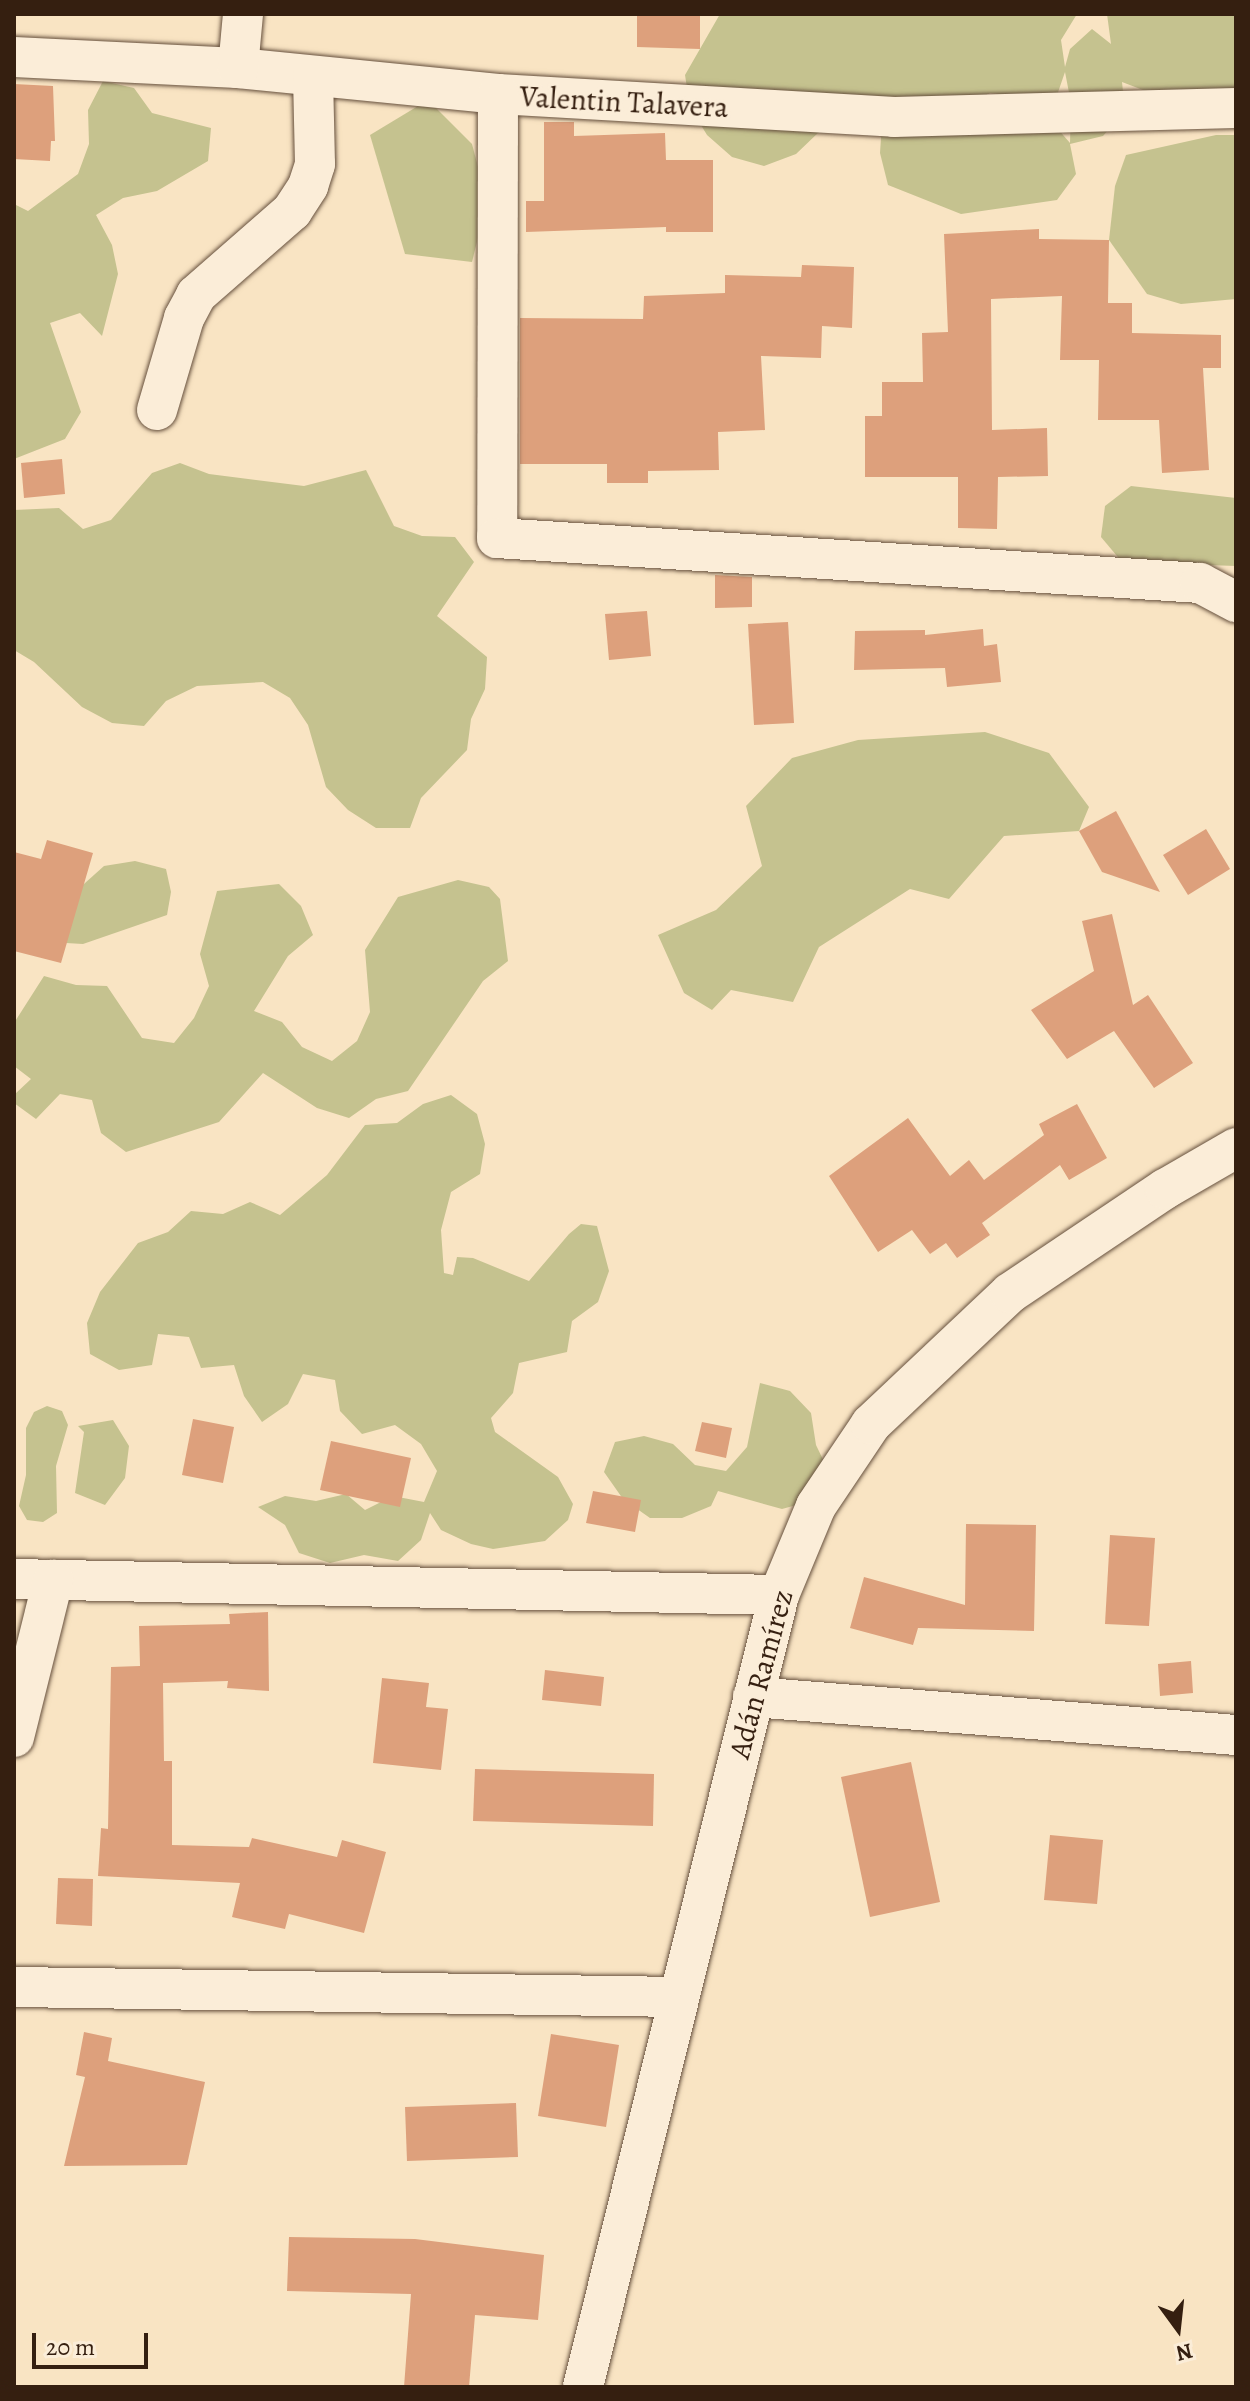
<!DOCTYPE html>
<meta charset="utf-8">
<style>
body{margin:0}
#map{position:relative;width:1250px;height:2401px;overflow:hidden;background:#f9e4c3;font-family:Alegreya,serif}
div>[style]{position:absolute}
.green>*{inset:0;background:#c5c28f}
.building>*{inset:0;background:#dda07c}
.roads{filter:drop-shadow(0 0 2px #66503d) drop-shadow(0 0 2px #66503d)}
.minor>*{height:40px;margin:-20px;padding:0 20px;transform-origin:20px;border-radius:20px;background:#fbedd8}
span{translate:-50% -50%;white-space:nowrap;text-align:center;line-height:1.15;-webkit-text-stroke:6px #fbedd8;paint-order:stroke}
.street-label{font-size:30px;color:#351f10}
.frame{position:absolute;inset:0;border:16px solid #351f10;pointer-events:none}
.north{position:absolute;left:1138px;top:2289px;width:80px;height:80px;-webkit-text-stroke:6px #fbedd8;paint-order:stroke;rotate:165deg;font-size:22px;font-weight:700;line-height:32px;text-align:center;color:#351f10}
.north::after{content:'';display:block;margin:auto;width:28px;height:36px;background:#351f10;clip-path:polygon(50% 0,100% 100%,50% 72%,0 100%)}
.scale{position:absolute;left:32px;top:2333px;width:116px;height:36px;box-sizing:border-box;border:4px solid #351f10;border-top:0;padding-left:10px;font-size:24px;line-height:28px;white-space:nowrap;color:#351f10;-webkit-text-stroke:6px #fbedd8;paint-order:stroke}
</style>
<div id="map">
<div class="green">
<div style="clip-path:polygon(evenodd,720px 14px,1077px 14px,1061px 40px,1065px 67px,1070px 49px,1092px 29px,1111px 44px,1107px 14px,1236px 14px,1236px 108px,1185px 106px,1122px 82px,1125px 111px,1103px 136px,1070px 144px,1076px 174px,1057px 200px,961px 214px,888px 185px,880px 153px,882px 123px,819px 132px,796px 154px,764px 166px,732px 157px,707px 135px,690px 107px,685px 75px,720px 14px,1065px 72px,1071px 103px,1070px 143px,1050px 120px,963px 111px,990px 93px,1055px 101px,1065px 72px)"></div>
<div style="clip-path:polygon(103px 81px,134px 88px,152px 113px,211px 128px,208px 161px,157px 191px,123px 198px,96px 215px,112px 245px,118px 274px,102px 336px,80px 313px,50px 323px,81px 412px,65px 439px,14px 459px,14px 204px,28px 211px,78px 174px,89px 144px,88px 110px)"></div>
<div style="clip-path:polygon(428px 100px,472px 144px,487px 201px,472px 262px,405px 254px,370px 135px)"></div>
<div style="clip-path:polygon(1216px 135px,1236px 135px,1236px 299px,1181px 304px,1147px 294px,1109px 240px,1115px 186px,1126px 155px)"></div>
<div style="clip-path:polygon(180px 463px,209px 474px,304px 486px,366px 470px,394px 526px,422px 536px,455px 537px,474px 562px,437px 616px,487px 657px,485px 689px,471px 719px,467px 750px,421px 798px,410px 828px,376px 828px,348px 810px,326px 787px,308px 725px,290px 698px,263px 682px,197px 686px,166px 701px,144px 726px,112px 723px,82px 707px,34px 662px,14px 650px,14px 510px,59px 508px,83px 529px,111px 520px,152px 473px)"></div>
<div style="clip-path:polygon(1131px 486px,1236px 498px,1236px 566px,1122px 562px,1101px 537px,1105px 506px)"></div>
<div style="clip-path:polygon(985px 732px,1049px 753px,1089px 807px,1079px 831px,1004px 836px,949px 899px,910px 889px,819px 947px,793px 1002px,731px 990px,712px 1010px,684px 993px,658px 935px,716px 910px,762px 866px,746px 806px,792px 758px,858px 740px)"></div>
<div style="clip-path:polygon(135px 861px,166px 869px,171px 892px,167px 915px,83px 944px,66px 943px,75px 892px,104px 866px)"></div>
<div style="clip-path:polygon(458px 880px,489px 887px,500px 899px,508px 961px,483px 981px,408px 1091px,376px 1099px,349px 1118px,317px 1108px,263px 1073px,219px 1122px,126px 1152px,101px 1133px,92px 1100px,60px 1094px,36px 1119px,14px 1103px,14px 1095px,31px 1079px,14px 1066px,14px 1023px,44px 976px,76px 985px,107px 986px,142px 1038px,174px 1043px,194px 1018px,209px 986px,200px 954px,217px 891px,279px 884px,301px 906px,313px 935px,288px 956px,254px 1011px,282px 1022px,302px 1047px,332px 1061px,357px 1041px,370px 1012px,365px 950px,398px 897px)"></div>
<div style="clip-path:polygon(451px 1095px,477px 1114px,485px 1144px,480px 1174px,451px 1192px,441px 1230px,444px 1273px,453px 1275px,457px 1257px,473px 1258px,529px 1281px,569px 1234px,581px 1224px,597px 1226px,609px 1271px,598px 1302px,572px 1321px,567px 1352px,519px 1363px,513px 1393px,491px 1418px,495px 1432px,558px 1477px,573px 1504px,568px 1520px,545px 1541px,493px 1549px,471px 1544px,441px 1530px,430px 1513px,421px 1540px,398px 1561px,364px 1555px,330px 1563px,299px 1553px,285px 1525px,258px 1507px,285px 1496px,316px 1501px,346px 1494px,365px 1510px,393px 1496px,424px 1502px,437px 1471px,421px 1444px,395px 1425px,362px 1434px,340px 1411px,335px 1380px,303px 1374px,288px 1404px,262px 1422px,244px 1396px,234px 1365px,201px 1368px,189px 1337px,158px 1334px,152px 1365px,119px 1370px,90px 1354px,87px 1323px,100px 1292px,138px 1243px,168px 1232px,191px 1211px,223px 1214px,250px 1202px,280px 1215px,327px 1175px,365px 1125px,397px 1123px,423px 1104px)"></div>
<div style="clip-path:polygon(760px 1383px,790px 1391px,811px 1413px,816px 1445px,830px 1474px,811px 1501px,782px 1509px,718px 1491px,711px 1506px,682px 1518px,650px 1518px,623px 1499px,604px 1472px,615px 1442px,644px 1436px,673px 1444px,695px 1465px,726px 1471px,747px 1447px)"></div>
<div style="clip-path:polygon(47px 1406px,62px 1411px,68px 1425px,56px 1466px,57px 1513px,43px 1522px,27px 1520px,19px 1506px,26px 1475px,26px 1428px,34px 1412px)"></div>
<div style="clip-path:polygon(113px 1420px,129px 1446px,125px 1478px,105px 1505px,75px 1493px,84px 1432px,78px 1426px)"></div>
</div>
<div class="building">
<div style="clip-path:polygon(637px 14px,700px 14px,700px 49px,637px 47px)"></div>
<div style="clip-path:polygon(14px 84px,53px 86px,55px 141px,51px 141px,50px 161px,14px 159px)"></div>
<div style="clip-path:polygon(544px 122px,574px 122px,574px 136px,665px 133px,666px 160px,713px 160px,713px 232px,666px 232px,666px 227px,526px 232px,526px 201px,544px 201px)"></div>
<div style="clip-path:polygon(1039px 229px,1039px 239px,1109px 240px,1108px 303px,1132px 303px,1132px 333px,1221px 335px,1221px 368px,1203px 368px,1209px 470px,1162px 473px,1159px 420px,1098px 420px,1099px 360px,1060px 360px,1062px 296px,991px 299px,992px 430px,1047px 428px,1048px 476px,998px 477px,997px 529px,958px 528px,958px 477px,865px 477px,865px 416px,882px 416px,882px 382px,923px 382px,922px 333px,948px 332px,944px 234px)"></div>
<div style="clip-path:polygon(802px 265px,854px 267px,852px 328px,822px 326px,821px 358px,761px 356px,765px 430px,718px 432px,719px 470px,648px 471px,648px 483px,607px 483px,607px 464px,520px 464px,520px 318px,643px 319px,644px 296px,725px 293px,725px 275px,801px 277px)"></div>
<div style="clip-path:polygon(62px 459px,65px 494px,24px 498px,21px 463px)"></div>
<div style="clip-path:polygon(715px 575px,752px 577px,752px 607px,715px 608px)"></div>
<div style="clip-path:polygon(647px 611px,651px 656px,609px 660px,605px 614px)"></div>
<div style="clip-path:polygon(788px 622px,794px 723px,754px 725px,748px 624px)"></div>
<div style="clip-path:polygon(983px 629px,984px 646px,997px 644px,1001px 682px,947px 687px,945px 668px,854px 670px,855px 631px,925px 630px,925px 635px)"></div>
<div style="clip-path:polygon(1116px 811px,1160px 892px,1102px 872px,1079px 831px)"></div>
<div style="clip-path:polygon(1206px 829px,1230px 869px,1188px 895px,1163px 855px)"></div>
<div style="clip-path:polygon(47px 840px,93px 853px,61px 963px,14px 951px,14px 852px,41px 859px)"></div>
<div style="clip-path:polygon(1112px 914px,1133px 1005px,1148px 995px,1193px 1063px,1154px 1088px,1114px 1031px,1067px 1059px,1031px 1010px,1094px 971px,1082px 921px)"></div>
<div style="clip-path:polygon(1077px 1104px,1107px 1158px,1069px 1180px,1060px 1165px,982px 1223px,990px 1235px,957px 1258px,946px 1243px,930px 1254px,912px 1230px,878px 1252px,829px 1176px,908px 1118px,950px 1176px,969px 1160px,984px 1180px,1044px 1135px,1039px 1124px)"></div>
<div style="clip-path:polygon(193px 1419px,234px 1427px,223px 1483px,182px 1475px)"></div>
<div style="clip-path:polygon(702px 1422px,732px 1428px,726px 1458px,695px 1451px)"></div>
<div style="clip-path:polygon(331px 1441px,411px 1458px,400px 1507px,320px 1490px)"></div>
<div style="clip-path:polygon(593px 1491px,641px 1500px,635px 1532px,586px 1523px)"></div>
<div style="clip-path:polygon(966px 1524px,1036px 1525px,1034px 1631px,918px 1628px,913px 1645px,850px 1628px,864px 1577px,965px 1605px)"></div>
<div style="clip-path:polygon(1110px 1535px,1155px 1538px,1149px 1626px,1105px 1624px)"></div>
<div style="clip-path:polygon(268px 1612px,269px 1691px,227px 1688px,228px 1681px,163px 1683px,164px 1761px,172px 1761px,172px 1845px,249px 1847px,252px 1838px,337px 1857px,342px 1840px,386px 1852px,364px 1933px,289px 1914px,285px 1929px,232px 1917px,240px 1883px,98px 1876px,101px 1828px,108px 1829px,111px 1667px,140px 1666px,139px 1626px,230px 1624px,229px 1614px)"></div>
<div style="clip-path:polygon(1191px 1661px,1193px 1693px,1160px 1696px,1158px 1664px)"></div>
<div style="clip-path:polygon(545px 1670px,604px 1677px,601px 1706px,542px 1700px)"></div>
<div style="clip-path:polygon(382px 1678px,429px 1683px,426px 1707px,448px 1709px,441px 1770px,373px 1763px)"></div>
<div style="clip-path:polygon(911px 1762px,940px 1902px,870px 1917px,841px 1777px)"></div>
<div style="clip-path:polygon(475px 1769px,654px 1774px,653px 1826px,473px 1821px)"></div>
<div style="clip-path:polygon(1050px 1835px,1103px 1840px,1097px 1904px,1044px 1900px)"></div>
<div style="clip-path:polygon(58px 1878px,93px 1879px,92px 1926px,56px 1924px)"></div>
<div style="clip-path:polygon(84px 2032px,112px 2038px,108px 2061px,205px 2082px,187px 2165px,64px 2166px,85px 2077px,76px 2075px)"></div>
<div style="clip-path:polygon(551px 2034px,619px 2045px,606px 2127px,538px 2116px)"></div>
<div style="clip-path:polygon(516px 2103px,518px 2157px,407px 2161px,405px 2107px)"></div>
<div style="clip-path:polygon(289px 2237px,415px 2239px,544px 2255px,538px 2320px,475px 2315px,469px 2387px,404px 2387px,411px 2294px,287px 2291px)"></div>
</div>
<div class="roads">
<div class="minor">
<div style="left:14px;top:57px;width:224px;rotate:2.8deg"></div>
<div style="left:238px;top:68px;width:261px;rotate:5.7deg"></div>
<div style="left:498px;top:94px;width:397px;rotate:3.3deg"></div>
<div style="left:894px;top:117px;width:342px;rotate:-1.5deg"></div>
<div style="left:238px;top:68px;width:54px;rotate:-84.7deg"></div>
<div style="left:498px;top:94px;width:444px;rotate:90.1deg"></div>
<div style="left:497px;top:538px;width:704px;rotate:3.66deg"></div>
<div style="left:1200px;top:583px;width:41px;rotate:27.8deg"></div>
<div style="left:157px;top:410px;width:96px;rotate:-73.6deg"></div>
<div style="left:184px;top:318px;width:26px;rotate:-62deg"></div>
<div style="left:196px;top:295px;width:128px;rotate:-41.2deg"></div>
<div style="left:292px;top:211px;width:30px;rotate:-57deg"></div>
<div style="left:308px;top:186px;width:23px;rotate:-72deg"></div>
<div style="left:315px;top:164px;width:88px;rotate:-91.3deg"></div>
<div style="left:14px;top:1579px;width:765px;rotate:1.2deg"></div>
<div style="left:753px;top:1697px;width:484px;rotate:4.5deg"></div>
<div style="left:14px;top:1737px;width:162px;rotate:-76deg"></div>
<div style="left:14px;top:1987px;width:664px;rotate:0.86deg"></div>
<div style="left:583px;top:2387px;width:816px;rotate:-76.1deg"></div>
<div style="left:779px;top:1595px;width:96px;rotate:-67.4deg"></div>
<div style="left:816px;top:1506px;width:99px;rotate:-56.1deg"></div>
<div style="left:871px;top:1424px;width:191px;rotate:-43.3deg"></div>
<div style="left:1010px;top:1293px;width:187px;rotate:-33.9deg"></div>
<div style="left:1165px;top:1189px;width:82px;rotate:-30deg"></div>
</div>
</div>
<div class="street-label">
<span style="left:624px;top:102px;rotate:3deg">Valentin Talavera</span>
<span style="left:761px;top:1674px;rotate:-75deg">Adán Ramírez</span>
</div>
<div class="frame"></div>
<div class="north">N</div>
<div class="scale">20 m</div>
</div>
